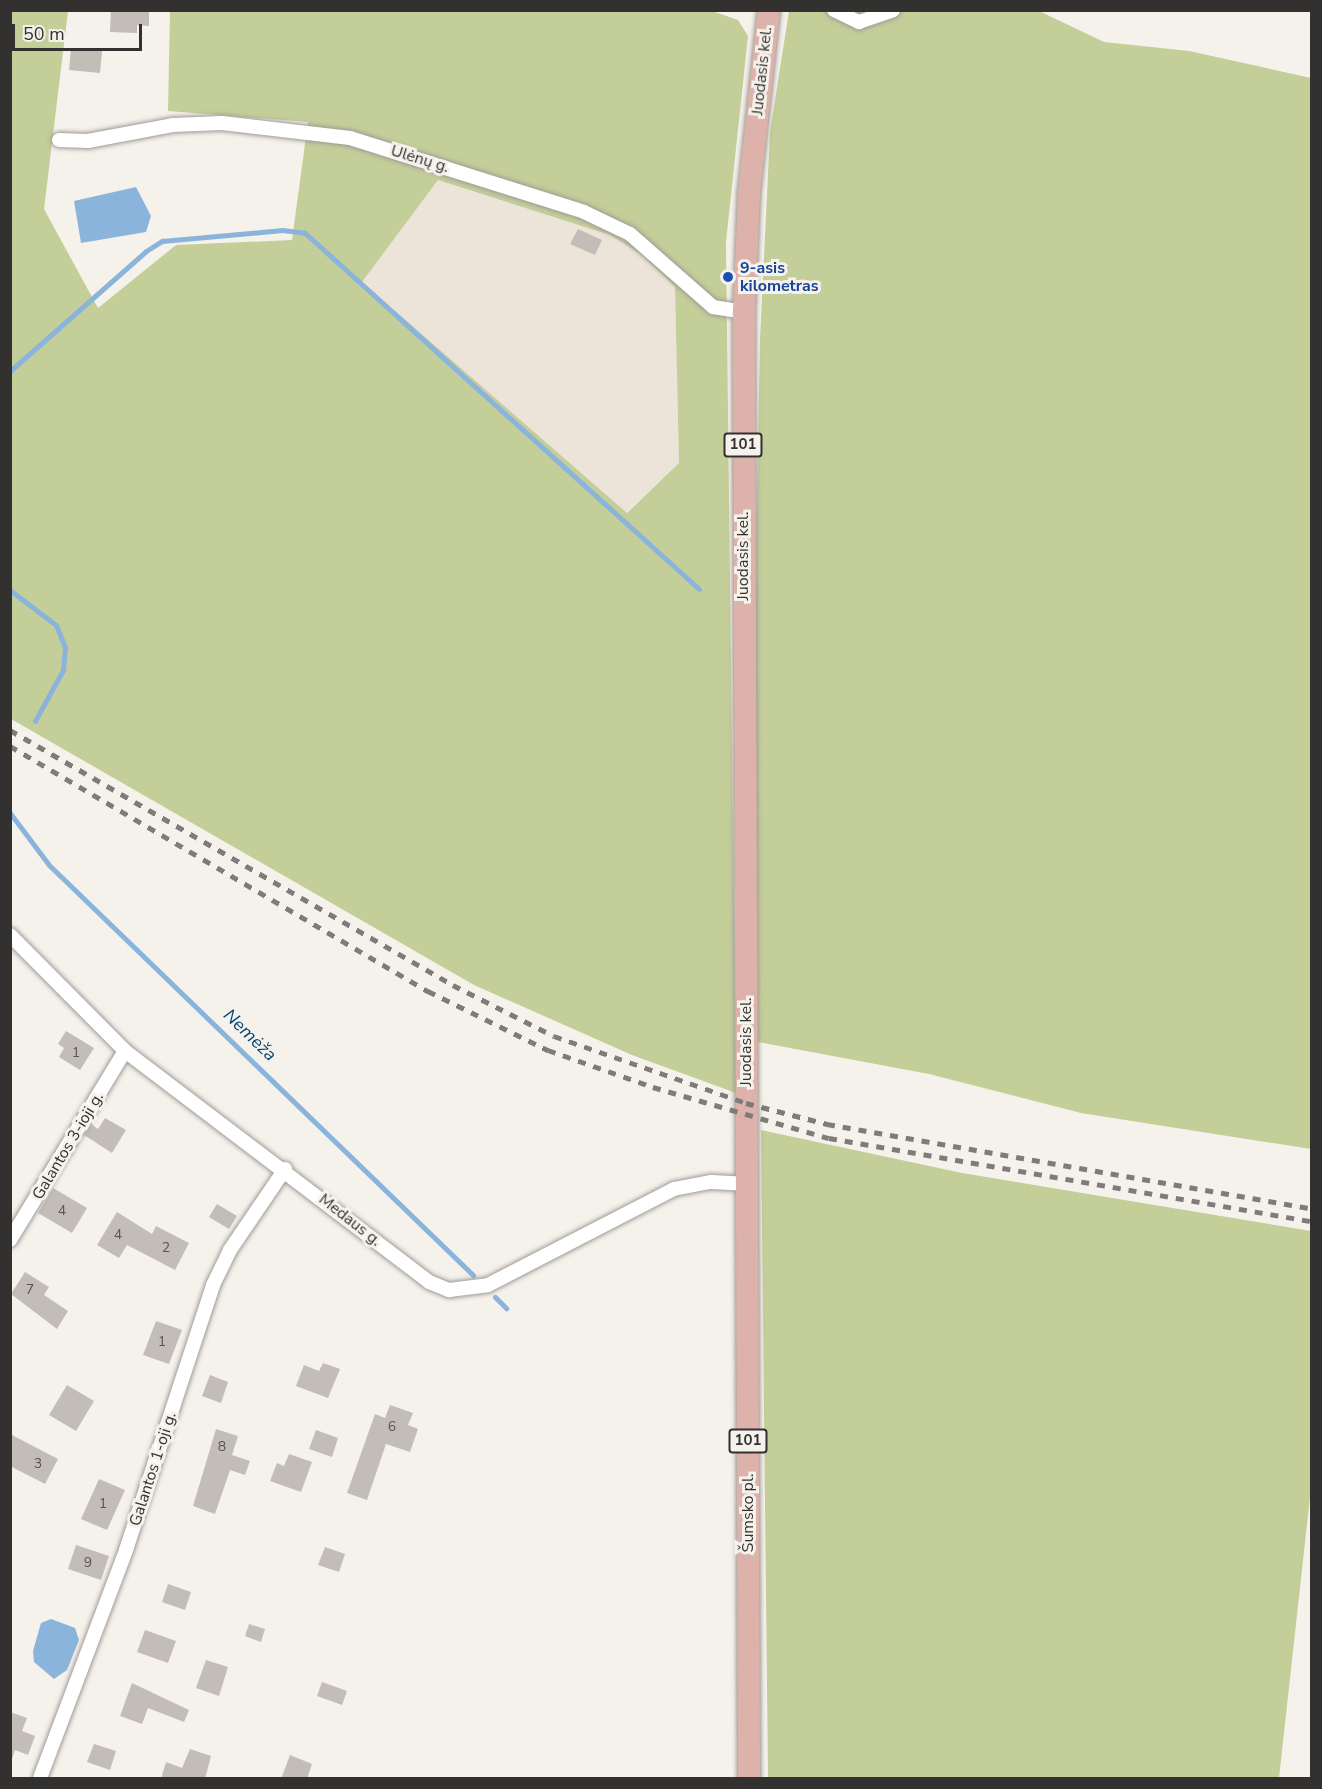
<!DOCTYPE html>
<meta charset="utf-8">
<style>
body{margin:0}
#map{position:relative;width:1322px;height:1789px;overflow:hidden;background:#f5f1eb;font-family:"Nunito Sans",sans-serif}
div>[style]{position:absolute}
.built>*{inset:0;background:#ede4d9}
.green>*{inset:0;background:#c4ce99}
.water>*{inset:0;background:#8bb4dd}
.stream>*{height:5px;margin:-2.5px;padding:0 2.5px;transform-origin:2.5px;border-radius:2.5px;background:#8bb4dd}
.building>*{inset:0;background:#c2bdb7}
.roads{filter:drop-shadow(0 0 2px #a09b96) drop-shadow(0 0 2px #a09b96)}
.minor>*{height:14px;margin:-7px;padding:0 7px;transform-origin:7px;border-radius:7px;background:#fff}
.primary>*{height:22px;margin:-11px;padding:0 11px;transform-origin:11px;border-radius:11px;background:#ddb2ab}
.rail>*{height:4.5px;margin-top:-2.25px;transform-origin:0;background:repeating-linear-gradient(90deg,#7e7b78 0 8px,transparent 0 16px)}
.dots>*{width:16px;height:16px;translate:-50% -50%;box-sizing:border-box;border:3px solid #f5f1eb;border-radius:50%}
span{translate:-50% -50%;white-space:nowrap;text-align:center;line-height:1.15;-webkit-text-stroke:6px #f5f1eb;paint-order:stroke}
.number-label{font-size:14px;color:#575451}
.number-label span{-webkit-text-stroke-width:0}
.shield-label span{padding:2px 4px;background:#f5f1eb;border:2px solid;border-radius:4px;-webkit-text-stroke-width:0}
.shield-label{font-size:15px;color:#33312f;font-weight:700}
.street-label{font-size:16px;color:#33312f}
.transit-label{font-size:16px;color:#164399;font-weight:700}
.left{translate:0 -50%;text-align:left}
.water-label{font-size:18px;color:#014577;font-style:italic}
.frame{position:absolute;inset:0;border:12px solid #33312f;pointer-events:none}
.scale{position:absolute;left:12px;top:24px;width:130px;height:27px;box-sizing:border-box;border:3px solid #33312f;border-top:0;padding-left:8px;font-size:18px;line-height:21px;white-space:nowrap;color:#33312f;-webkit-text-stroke:4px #f5f1eb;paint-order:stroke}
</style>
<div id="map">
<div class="built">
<div style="clip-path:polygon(438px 180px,610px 235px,642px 255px,675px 287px,679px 463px,626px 513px,361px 282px)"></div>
</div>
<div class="green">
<div style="clip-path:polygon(evenodd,709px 10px,738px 20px,748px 36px,726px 242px,736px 1093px,632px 1055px,474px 985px,11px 719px,10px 11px,68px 11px,44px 209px,98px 308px,176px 245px,292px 240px,308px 122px,168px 111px,170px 11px,709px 10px,438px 180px,610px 235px,642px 255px,675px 287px,679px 463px,627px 513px,362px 282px,438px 180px)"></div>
<div style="clip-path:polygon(789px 11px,1039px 11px,1104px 42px,1189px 51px,1311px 78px,1311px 1149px,1081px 1113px,929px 1074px,758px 1042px,755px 600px,760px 340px,770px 132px)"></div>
<div style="clip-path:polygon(761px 1130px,962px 1173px,1311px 1231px,1312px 1479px,1279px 1778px,768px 1778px)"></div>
</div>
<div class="water">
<div style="clip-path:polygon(136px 187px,151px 216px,146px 232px,81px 243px,74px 201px)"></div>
<div style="clip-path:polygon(51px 1619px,75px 1628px,79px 1640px,67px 1670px,54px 1679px,34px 1662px,33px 1651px,41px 1623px)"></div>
</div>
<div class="stream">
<div style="left:10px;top:371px;width:181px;rotate:-41.4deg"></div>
<div style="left:146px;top:251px;width:19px;rotate:-32deg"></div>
<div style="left:162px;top:241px;width:121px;rotate:-5.2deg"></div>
<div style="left:282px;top:230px;width:23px;rotate:7deg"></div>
<div style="left:305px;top:233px;width:531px;rotate:42.1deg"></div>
<div style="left:10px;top:590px;width:58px;rotate:37.3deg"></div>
<div style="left:56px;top:625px;width:24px;rotate:68deg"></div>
<div style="left:65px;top:647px;width:23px;rotate:95deg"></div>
<div style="left:63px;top:670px;width:58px;rotate:118.8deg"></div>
<div style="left:10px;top:813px;width:65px;rotate:53.1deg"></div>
<div style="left:49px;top:865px;width:590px;rotate:44.04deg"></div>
<div style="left:495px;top:1297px;width:16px;rotate:45deg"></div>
</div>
<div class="building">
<div style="clip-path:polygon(111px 10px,149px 10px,149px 26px,137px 25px,137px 33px,110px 32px)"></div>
<div style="clip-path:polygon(71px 48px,102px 51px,100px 73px,69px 70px)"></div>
<div style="clip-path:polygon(578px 229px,602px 240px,595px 255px,570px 244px)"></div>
<div style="clip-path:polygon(66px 1031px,94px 1048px,80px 1070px,59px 1057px,64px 1048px,58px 1044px)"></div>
<div style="clip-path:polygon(105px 1118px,126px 1130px,112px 1153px,84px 1135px,91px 1124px,98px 1129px)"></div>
<div style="clip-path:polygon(53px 1188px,87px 1208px,72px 1233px,38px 1213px)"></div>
<div style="clip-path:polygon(217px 1204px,237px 1216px,229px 1229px,209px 1217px)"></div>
<div style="clip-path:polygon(117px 1212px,152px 1234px,156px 1226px,189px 1243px,175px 1270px,127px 1245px,119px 1258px,97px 1245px)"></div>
<div style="clip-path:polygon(25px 1272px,49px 1287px,44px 1295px,68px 1311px,57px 1329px,11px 1294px)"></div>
<div style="clip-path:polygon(156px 1321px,182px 1330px,169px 1364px,143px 1355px)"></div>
<div style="clip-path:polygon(323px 1363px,340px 1369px,328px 1398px,296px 1386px,304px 1365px,319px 1371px)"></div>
<div style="clip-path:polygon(210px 1375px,228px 1382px,221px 1403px,202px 1396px)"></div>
<div style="clip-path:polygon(67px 1385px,94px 1401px,76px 1431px,49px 1415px)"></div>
<div style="clip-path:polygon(390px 1405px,413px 1413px,408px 1425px,418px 1429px,410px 1452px,386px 1444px,367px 1500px,347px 1493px,375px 1414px,385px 1418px)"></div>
<div style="clip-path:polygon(216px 1429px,238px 1436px,232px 1455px,250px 1461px,245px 1475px,230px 1470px,215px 1514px,193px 1506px)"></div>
<div style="clip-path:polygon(316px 1430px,338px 1438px,332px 1457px,309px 1449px)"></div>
<div style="clip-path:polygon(10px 1434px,58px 1459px,45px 1484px,10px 1466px)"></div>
<div style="clip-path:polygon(289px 1454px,312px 1462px,301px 1492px,270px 1481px,277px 1463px,284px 1466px)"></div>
<div style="clip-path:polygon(99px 1479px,125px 1490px,107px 1530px,81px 1519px)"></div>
<div style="clip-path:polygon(76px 1545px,109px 1556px,101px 1580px,68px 1569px)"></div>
<div style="clip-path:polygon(325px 1547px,345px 1554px,339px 1572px,318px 1565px)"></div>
<div style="clip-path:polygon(168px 1584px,191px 1592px,185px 1610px,162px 1602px)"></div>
<div style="clip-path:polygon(249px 1624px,265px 1629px,261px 1642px,245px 1636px)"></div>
<div style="clip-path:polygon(145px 1630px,176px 1641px,168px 1663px,137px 1652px)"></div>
<div style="clip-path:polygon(206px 1660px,228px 1667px,219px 1696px,196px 1688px)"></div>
<div style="clip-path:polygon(322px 1682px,347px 1691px,342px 1705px,317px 1696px)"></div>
<div style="clip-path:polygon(132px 1683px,189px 1710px,184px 1722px,148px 1708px,142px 1724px,120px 1716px)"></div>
<div style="clip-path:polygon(10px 1712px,27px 1718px,22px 1731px,35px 1736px,28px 1755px,15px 1750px,12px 1759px)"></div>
<div style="clip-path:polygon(94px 1744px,116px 1751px,110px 1770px,87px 1762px)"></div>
<div style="clip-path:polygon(190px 1749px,211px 1756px,205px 1779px,161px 1779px,166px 1762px,182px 1768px)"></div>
<div style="clip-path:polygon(290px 1755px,312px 1764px,307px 1779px,281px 1779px)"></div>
</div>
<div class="roads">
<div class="minor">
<div style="left:834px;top:10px;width:28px;rotate:26deg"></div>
<div style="left:859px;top:22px;width:36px;rotate:-19deg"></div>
<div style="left:59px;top:140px;width:29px;rotate:2deg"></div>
<div style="left:88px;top:141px;width:86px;rotate:-10.7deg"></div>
<div style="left:173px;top:125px;width:49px;rotate:-2.3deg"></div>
<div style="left:222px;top:123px;width:129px;rotate:6.7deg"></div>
<div style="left:350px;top:138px;width:245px;rotate:17.5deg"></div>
<div style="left:584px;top:212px;width:51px;rotate:25.6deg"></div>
<div style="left:630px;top:234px;width:111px;rotate:41.3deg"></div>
<div style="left:713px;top:307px;width:31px;rotate:9deg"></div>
<div style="left:10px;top:935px;width:163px;rotate:45.2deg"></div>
<div style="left:125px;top:1051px;width:382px;rotate:37.2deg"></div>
<div style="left:429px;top:1282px;width:22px;rotate:22deg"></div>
<div style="left:449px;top:1290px;width:39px;rotate:-7deg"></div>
<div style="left:488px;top:1285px;width:209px;rotate:-27.3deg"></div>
<div style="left:674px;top:1189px;width:38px;rotate:-11deg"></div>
<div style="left:711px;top:1182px;width:35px;rotate:3deg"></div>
<div style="left:10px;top:1240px;width:221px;rotate:-58.7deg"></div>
<div style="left:40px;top:1778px;width:244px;rotate:-69.3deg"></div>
<div style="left:126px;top:1550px;width:279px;rotate:-71.8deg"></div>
<div style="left:213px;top:1285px;width:39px;rotate:-64deg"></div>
<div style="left:230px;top:1250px;width:98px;rotate:-55.8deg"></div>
</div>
<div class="primary">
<div style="left:749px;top:1778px;width:1466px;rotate:-90.2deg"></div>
<div style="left:744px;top:312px;width:119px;rotate:-87.6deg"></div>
<div style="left:749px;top:193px;width:184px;rotate:-83.8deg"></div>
</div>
</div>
<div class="rail">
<div style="left:10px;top:730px;width:511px;rotate:29.93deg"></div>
<div style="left:453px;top:985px;width:113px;rotate:26.8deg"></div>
<div style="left:554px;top:1036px;width:203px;rotate:19.2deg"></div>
<div style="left:746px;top:1103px;width:84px;rotate:14.5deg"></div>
<div style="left:827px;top:1124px;width:492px;rotate:9.9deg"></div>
<div style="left:10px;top:746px;width:485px;rotate:30.4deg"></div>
<div style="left:428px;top:991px;width:134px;rotate:26.2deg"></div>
<div style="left:548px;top:1050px;width:111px;rotate:19.4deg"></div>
<div style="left:653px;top:1087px;width:183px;rotate:16.2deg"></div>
<div style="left:829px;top:1138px;width:490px;rotate:9.8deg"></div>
</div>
<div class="dots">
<div style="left:728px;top:277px;background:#1a4fb4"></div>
</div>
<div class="number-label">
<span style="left:76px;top:1053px">1</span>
<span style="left:62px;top:1211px">4</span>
<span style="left:118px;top:1235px">4</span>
<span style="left:166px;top:1248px">2</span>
<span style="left:30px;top:1290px">7</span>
<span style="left:162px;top:1342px">1</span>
<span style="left:392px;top:1427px">6</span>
<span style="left:222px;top:1447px">8</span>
<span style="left:38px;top:1464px">3</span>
<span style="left:103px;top:1504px">1</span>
<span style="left:88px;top:1563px">9</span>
</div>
<div class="shield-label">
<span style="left:743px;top:445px">101</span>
<span style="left:748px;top:1441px">101</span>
</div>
<div class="street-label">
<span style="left:762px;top:71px;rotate:-84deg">Juodasis kel.</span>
<span style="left:420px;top:159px;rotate:17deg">Ulėnų g.</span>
<span style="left:743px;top:556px;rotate:-90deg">Juodasis kel.</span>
<span style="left:746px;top:1042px;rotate:-90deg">Juodasis kel.</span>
<span style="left:68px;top:1146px;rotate:-59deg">Galantos 3-ioji g.</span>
<span style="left:350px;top:1220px;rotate:38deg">Medaus g.</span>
<span style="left:153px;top:1469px;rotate:-72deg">Galantos 1-oji g.</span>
<span style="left:748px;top:1513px;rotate:-90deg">Šumsko pl.</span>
</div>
<div class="transit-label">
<span class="left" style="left:740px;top:277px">9-asis<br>kilometras</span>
</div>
<div class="water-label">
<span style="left:250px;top:1035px;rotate:44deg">Nemėža</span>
</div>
<div class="frame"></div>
<div class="scale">50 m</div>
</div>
